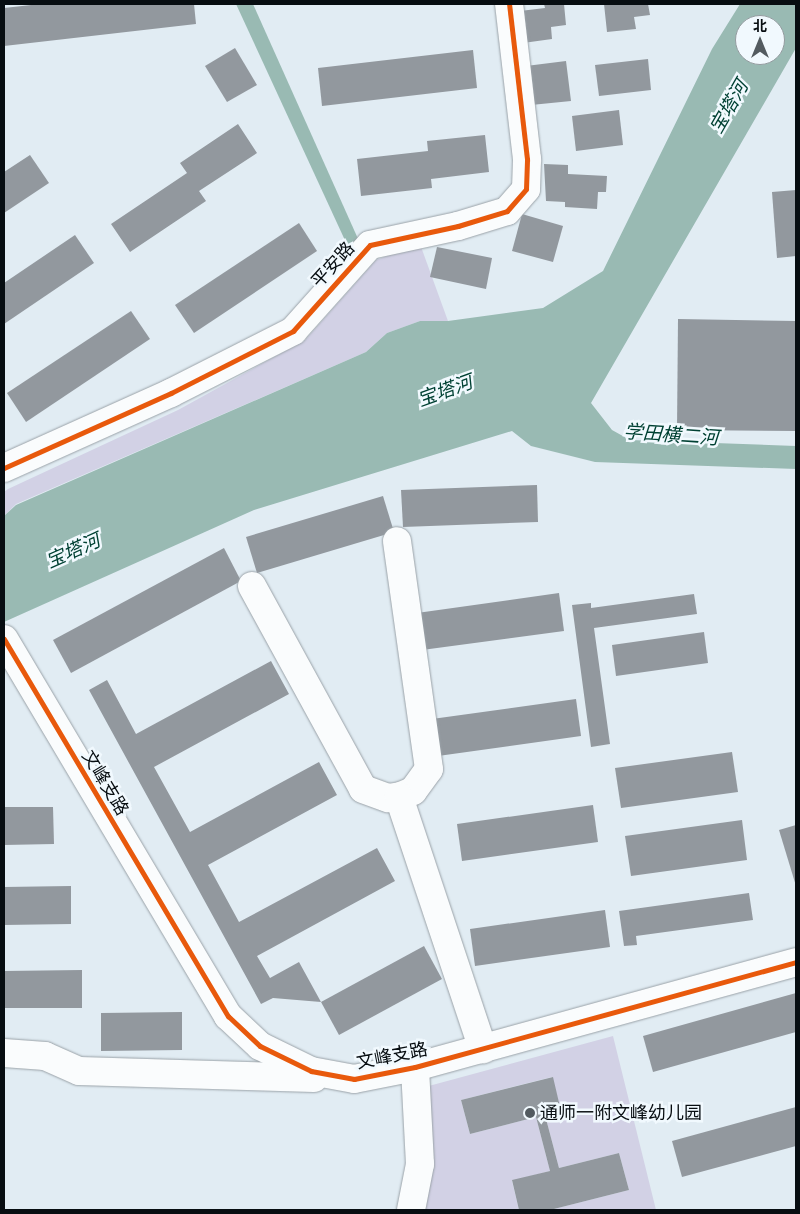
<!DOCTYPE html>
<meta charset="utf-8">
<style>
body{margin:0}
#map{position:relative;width:800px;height:1214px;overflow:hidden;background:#e1ecf3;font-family:"IBM Plex Sans","Noto Sans SC",sans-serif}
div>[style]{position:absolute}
.green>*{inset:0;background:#d2d1e5}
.water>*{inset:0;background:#99bab3}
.building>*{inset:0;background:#92989e}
.roads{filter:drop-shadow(0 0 1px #9aa2a8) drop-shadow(0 0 1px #9aa2a8)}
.minor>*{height:28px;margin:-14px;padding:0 14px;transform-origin:14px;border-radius:14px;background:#fafcfd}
.cycleway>*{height:5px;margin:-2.5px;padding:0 2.5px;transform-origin:2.5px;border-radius:2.5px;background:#e8590c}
.dots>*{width:14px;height:14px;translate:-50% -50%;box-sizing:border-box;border:2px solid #f1f9fe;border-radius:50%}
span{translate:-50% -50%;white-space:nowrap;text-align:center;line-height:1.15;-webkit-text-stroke:5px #f1f9fe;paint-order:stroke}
.street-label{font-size:18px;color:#070d11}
.poi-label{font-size:18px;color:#070d11}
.left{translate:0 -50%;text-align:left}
.water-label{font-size:19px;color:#004133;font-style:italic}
.frame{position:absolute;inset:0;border:5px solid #070d11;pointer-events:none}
.north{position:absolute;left:735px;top:15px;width:50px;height:50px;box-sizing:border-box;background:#f1f9fe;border:1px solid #939b9f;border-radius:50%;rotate:0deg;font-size:14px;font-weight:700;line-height:20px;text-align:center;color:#070d11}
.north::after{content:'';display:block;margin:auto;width:18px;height:22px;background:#535b60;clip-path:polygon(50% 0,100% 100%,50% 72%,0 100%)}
</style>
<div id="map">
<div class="green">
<div style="clip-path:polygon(420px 244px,448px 321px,420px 321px,387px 333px,366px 352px,16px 504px,4px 516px,4px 492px,8px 489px,178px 410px,305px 340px,376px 260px)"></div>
<div style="clip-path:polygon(613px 1036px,656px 1210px,550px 1210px,629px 1190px,619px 1153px,559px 1168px,545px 1115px,561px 1111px,552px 1077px,461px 1100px,470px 1134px,536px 1117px,550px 1171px,512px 1181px,519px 1210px,419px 1210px,425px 1087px)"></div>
</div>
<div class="water">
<div style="clip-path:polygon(236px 4px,253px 4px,359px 241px,349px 249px)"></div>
<div style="clip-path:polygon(evenodd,740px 4px,796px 4px,796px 48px,591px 403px,612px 430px,630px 440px,796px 446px,796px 469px,595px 462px,531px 446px,512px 431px,254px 510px,4px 622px,4px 516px,16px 505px,366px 352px,387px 333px,420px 321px,448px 321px,543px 308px,603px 271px,712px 49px,740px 4px,745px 25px,775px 25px,775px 55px,745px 55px,745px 25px)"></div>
</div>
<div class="building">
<div style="clip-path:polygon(40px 4px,194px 4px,196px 24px,4px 46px,4px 8px)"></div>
<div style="clip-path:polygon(544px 4px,564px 4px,566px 25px,551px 27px,552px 39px,523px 43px,520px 11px,545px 8px)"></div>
<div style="clip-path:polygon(604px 4px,648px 4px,650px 15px,634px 17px,636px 29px,607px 32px)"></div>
<div style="clip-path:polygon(235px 48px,257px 85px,227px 102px,205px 66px)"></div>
<div style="clip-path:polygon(473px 50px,477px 88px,322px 106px,318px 68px)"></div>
<div style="clip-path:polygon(648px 59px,651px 90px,599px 96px,595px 65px)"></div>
<div style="clip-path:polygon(566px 61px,571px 101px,531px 105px,526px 66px)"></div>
<div style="clip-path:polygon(619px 110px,623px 145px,576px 151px,572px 116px)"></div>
<div style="clip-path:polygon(238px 124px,257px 153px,199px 191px,206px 201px,130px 252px,111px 224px,187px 173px,180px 163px)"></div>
<div style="clip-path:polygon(485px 135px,489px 172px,431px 179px,432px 188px,361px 196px,357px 159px,428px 151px,427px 141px)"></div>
<div style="clip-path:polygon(30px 155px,49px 183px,4px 213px,4px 172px)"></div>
<div style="clip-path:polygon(544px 164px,568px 165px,568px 174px,607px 176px,606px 192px,598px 192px,597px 209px,565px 207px,565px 202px,546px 201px)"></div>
<div style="clip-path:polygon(796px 190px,796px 256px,777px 258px,772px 192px)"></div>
<div style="clip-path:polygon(522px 214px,563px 226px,553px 262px,512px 251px)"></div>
<div style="clip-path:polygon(299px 223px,317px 251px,194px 333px,175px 305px)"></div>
<div style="clip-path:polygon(75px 235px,94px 263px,4px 324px,4px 283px)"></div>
<div style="clip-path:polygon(437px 247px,492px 258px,486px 289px,430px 277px)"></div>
<div style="clip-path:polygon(131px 311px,150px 339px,26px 422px,7px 393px)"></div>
<div style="clip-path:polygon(678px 319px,796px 321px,796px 431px,677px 430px)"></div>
<div style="clip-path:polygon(537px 485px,538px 522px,403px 527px,401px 490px)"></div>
<div style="clip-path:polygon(383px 496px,394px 532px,257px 573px,246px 537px)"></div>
<div style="clip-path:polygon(224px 548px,241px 581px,71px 673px,53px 640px)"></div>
<div style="clip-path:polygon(559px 593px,564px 631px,422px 650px,417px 613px)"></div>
<div style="clip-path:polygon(694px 594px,697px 614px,594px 628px,610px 744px,591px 747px,572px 605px,591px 603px,591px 608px)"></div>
<div style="clip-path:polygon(704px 632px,708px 663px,616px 676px,612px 645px)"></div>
<div style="clip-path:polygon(271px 661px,289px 694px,154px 767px,190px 832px,319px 762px,337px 795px,208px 865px,239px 922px,377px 848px,395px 881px,257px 956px,270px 978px,299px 962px,321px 1002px,273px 998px,261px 1004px,89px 690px,107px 680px,136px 734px)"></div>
<div style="clip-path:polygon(576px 699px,581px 736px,438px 756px,432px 719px)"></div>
<div style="clip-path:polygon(732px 752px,738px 792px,621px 808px,615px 768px)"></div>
<div style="clip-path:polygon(593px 805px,598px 842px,462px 861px,457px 824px)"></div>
<div style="clip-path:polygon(4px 807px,53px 807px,54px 844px,4px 845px)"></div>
<div style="clip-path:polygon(742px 820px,747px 860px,631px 876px,625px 836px)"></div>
<div style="clip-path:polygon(796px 825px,796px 886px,779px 830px)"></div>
<div style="clip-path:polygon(71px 886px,71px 924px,4px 925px,4px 887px)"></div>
<div style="clip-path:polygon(749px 893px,753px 920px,636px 936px,637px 945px,624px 946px,619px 911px)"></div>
<div style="clip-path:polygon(605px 910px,610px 947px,475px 966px,470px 929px)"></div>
<div style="clip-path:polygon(424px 946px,442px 979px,339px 1035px,321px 1002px)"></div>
<div style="clip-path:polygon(82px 970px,82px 1008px,4px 1008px,4px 971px)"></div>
<div style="clip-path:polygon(796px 993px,796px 1032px,653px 1072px,643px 1036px)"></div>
<div style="clip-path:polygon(182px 1012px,182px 1050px,101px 1051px,101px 1013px)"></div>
<div style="clip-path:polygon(553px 1077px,561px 1111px,545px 1115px,559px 1168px,619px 1153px,629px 1190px,550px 1210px,519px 1210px,512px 1180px,550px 1171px,536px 1117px,470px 1134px,461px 1100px)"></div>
<div style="clip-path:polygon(796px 1107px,796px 1146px,682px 1177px,672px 1141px)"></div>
</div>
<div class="roads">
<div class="minor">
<div style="left:4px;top:468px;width:183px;rotate:-24.2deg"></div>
<div style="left:171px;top:393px;width:137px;rotate:-26.9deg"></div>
<div style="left:293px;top:331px;width:115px;rotate:-48.2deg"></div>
<div style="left:370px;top:245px;width:90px;rotate:-12.2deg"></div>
<div style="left:458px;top:226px;width:51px;rotate:-17deg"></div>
<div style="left:507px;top:211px;width:29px;rotate:-49deg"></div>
<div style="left:526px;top:189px;width:30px;rotate:-88deg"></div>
<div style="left:527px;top:159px;width:156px;rotate:-96.6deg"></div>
<div style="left:252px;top:586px;width:231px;rotate:61.3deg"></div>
<div style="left:363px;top:789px;width:27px;rotate:20deg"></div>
<div style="left:388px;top:798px;width:13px;rotate:-9deg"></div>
<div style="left:401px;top:796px;width:13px;rotate:-23deg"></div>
<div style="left:413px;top:791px;width:27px;rotate:-54deg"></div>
<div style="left:429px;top:769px;width:230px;rotate:-98deg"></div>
<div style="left:4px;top:639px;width:439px;rotate:59.3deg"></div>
<div style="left:228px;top:1016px;width:44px;rotate:43.2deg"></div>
<div style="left:260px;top:1046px;width:57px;rotate:26.1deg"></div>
<div style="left:311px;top:1071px;width:44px;rotate:10.5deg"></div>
<div style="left:354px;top:1079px;width:62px;rotate:-11.1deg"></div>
<div style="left:415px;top:1067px;width:395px;rotate:-15.4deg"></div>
<div style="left:399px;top:797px;width:266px;rotate:71.6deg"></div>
<div style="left:4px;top:1053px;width:41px;rotate:4.2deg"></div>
<div style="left:45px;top:1056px;width:37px;rotate:24deg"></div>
<div style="left:79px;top:1071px;width:235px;rotate:1.7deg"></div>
<div style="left:411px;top:1210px;width:47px;rotate:-78.9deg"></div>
<div style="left:420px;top:1164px;width:97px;rotate:-93deg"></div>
</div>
</div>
<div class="cycleway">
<div style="left:4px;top:468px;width:183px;rotate:-24.2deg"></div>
<div style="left:171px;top:393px;width:137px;rotate:-26.9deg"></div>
<div style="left:293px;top:331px;width:115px;rotate:-48.2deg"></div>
<div style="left:370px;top:245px;width:90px;rotate:-12.2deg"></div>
<div style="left:458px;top:226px;width:51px;rotate:-17deg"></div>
<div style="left:507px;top:211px;width:29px;rotate:-49deg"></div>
<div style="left:526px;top:189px;width:30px;rotate:-88deg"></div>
<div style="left:527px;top:159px;width:156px;rotate:-96.6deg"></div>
<div style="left:4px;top:639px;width:439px;rotate:59.3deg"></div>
<div style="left:228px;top:1016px;width:44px;rotate:43.2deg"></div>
<div style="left:260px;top:1046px;width:57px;rotate:26.1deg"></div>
<div style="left:311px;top:1071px;width:44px;rotate:10.5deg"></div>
<div style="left:354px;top:1079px;width:62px;rotate:-11.1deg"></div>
<div style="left:415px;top:1067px;width:395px;rotate:-15.4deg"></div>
</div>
<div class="dots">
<div style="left:530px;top:1113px;background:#535b60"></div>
</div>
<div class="street-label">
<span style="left:333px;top:265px;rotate:-48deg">平安路</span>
<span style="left:105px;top:783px;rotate:59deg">文峰支路</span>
<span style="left:392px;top:1056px;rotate:-11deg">文峰支路</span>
</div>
<div class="poi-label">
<span class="left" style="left:540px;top:1113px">通师一附文峰幼儿园</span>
</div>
<div class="water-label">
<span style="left:729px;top:107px;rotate:-60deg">宝塔河</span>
<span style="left:445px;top:391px;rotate:-20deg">宝塔河</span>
<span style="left:671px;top:435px;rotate:4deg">学田横二河</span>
<span style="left:73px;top:551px;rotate:-24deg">宝塔河</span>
</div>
<div class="frame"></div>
<div class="north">北</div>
</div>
